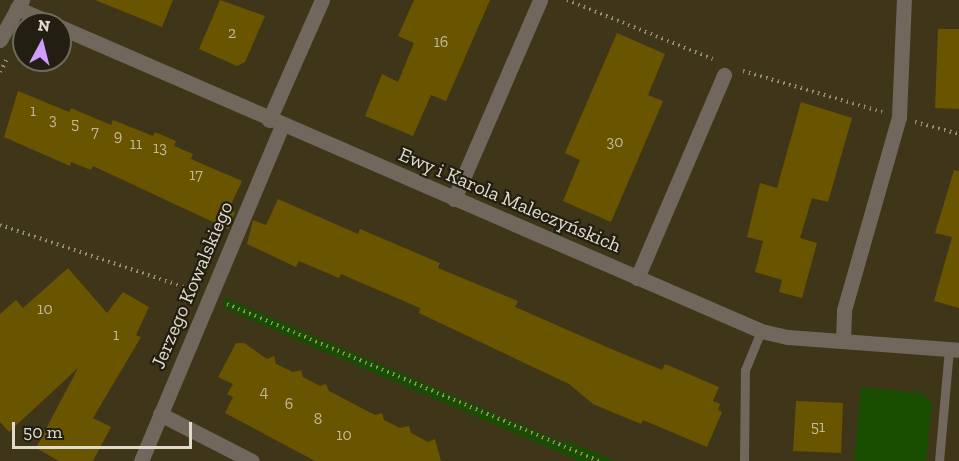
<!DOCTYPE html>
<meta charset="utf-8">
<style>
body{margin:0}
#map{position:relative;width:959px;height:461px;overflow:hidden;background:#3f3619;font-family:"Zilla Slab",serif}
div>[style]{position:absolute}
.green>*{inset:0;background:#194e01}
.building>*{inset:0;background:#695400}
.path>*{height:4px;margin-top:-2px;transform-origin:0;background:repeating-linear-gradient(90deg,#958e77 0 1.5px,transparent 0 6px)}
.lane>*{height:9px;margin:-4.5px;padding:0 4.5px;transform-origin:4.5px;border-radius:4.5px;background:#71675c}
.street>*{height:15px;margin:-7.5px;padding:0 7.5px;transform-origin:7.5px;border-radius:7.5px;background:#71675c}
span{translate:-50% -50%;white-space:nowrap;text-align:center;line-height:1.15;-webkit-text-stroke:4.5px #221e11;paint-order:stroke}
.number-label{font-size:16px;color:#c2b998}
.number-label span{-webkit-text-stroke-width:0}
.street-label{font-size:20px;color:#e0dbca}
.north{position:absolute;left:12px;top:12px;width:60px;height:60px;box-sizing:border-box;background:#221e11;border:2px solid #6e6a5b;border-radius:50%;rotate:7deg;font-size:16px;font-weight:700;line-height:24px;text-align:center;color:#e0dbca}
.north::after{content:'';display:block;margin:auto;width:21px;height:27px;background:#d09dff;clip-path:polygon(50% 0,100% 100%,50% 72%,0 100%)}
.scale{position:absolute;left:12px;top:422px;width:180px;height:27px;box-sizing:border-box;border:3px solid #e0dbca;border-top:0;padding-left:8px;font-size:18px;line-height:21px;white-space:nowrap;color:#e0dbca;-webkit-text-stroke:4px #221e11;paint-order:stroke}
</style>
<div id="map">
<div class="green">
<div style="clip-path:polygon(224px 297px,563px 443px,565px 440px,615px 461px,580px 461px,225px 309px)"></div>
<div style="clip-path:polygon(861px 387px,922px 393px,932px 404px,926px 461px,854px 461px)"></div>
</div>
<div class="building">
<div style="clip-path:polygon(95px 0,173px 0,162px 27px)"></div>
<div style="clip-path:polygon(220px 0,265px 16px,245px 62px,237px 66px,199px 49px)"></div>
<div style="clip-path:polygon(414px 0,490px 0,446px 101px,431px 95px,413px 136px,365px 116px,382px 74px,398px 82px,414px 43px,398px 36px)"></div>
<div style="clip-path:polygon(938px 29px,959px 29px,959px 109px,935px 108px)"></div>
<div style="clip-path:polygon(617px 33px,665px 54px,648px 95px,663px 101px,611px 222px,563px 201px,580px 160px,565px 153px)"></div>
<div style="clip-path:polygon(18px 91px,69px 112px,71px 108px,111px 125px,113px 120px,153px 136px,155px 132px,176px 141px,174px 146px,193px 154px,191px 159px,242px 181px,229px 209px,235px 212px,228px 229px,93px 166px,91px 170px,71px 162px,70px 166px,4px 137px)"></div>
<div style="clip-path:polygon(801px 102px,852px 118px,828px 202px,812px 198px,800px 238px,817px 243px,802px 298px,779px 292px,782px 280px,755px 272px,763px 241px,747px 237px,760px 183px,777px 188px)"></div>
<div style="clip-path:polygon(954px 170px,959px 171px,959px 308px,934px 301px,952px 237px,935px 233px)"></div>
<div style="clip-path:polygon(278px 199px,358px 234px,360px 229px,440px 263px,438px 268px,518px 301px,515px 307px,609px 348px,662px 370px,665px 364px,719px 387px,713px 401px,720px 404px,718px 410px,722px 412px,707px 447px,643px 420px,641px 424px,593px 404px,569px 384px,419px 313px,420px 308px,341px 274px,339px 278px,299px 261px,296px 267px,247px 244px,253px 220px,266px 225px)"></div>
<div style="clip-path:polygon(68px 268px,107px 313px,123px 292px,149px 307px,136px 335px,141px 337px,93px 418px,111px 427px,93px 461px,59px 461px,36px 448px,78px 368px,9px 432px,0 422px,0 314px,16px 300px,23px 308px)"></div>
<div style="clip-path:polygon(236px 343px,244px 343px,267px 359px,274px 356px,276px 364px,293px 372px,301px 370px,303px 377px,320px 386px,326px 384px,329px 391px,375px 415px,382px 413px,384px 420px,400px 428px,409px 426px,411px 433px,428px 442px,435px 439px,441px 461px,315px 461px,225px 413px,233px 397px,227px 394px,233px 384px,218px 377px)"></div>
<div style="clip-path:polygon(796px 401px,843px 403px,841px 453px,793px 451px)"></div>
</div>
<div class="path">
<div style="left:567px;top:0;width:157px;rotate:22deg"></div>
<div style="left:743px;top:71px;width:145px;rotate:16.4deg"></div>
<div style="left:0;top:72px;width:15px;rotate:-62deg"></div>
<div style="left:915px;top:122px;width:46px;rotate:15.3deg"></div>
<div style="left:0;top:225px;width:204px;rotate:18.6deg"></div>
<div style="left:227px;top:304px;width:404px;rotate:22.9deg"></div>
</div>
<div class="lane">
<div style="left:744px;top:461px;width:91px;rotate:-89.4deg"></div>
<div style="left:745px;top:370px;width:42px;rotate:-67.7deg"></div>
<div style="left:939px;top:461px;width:112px;rotate:-84.9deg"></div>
</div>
<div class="street">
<div style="left:17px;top:8px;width:39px;rotate:24deg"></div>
<div style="left:60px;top:27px;width:764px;rotate:23.44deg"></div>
<div style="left:761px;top:331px;width:28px;rotate:13deg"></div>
<div style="left:788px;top:337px;width:171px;rotate:4.3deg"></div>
<div style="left:0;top:40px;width:46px;rotate:-61.2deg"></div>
<div style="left:269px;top:120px;width:131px;rotate:-66.2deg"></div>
<div style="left:454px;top:199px;width:217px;rotate:-66.6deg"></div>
<div style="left:637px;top:278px;width:221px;rotate:-66.8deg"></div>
<div style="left:843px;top:341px;width:31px;rotate:-88deg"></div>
<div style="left:844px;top:310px;width:201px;rotate:-74.1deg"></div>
<div style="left:899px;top:117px;width:117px;rotate:-87.6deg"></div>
<div style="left:160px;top:414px;width:103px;rotate:27.1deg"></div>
<div style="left:141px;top:461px;width:363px;rotate:-67.2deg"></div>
</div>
<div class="number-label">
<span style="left:232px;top:33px">2</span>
<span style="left:441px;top:42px">16</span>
<span style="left:33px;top:111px">1</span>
<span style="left:53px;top:120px">3</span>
<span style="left:75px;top:124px">5</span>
<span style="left:95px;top:132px">7</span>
<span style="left:118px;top:136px">9</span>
<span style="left:615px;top:142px">30</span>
<span style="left:136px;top:144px">11</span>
<span style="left:160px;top:148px">13</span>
<span style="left:196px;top:175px">17</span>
<span style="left:45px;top:309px">10</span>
<span style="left:116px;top:335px">1</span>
<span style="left:264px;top:392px">4</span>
<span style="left:289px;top:404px">6</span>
<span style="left:318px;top:419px">8</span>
<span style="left:818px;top:427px">51</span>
<span style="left:344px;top:435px">10</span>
</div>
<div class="street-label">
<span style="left:510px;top:200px;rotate:23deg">Ewy i Karola Maleczyńskich</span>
<span style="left:192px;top:285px;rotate:-67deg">Jerzego Kowalskiego</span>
</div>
<div class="north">N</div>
<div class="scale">50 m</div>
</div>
